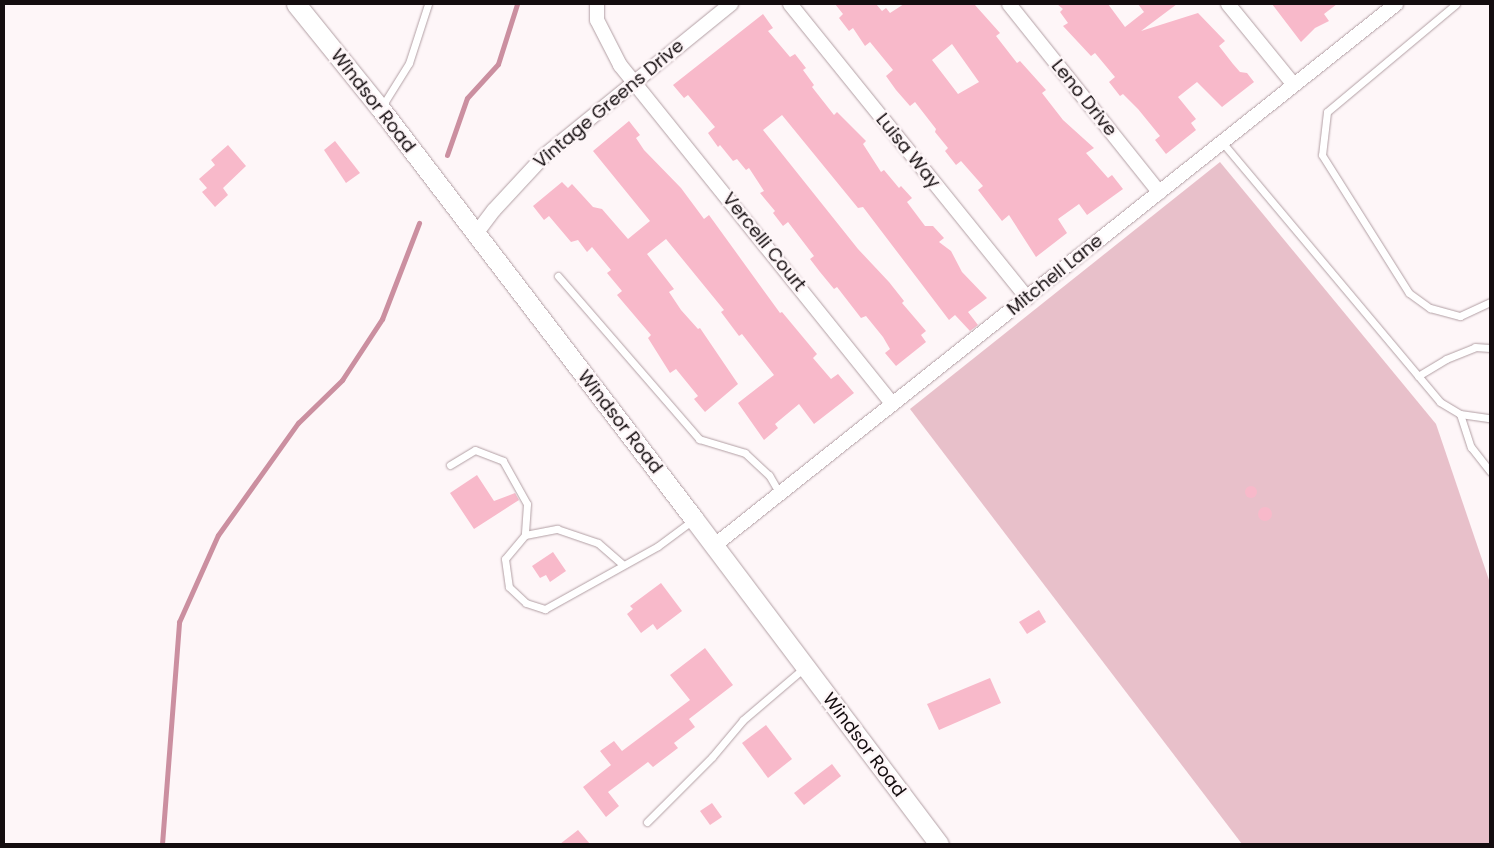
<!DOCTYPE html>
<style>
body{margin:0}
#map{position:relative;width:1494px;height:848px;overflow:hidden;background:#fef6f8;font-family:Poppins,sans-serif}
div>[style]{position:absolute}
.green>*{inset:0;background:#e8c0ca}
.stream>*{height:5px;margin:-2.5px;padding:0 2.5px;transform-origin:2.5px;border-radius:2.5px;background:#cb8fa0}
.building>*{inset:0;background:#f8b9ca}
.round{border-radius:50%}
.roads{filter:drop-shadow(0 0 1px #b29fa4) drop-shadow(0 0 1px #b29fa4)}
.lane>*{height:7px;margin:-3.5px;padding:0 3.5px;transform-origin:3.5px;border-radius:3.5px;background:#fff}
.street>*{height:14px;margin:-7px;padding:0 7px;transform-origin:7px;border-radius:7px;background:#fff}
.secondary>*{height:19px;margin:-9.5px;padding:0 9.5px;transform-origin:9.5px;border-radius:9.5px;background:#fff}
span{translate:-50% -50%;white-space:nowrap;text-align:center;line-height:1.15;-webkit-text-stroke:5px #fef6f8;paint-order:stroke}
.street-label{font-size:18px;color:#140d0f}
.frame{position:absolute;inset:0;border:5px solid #140d0f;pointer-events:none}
</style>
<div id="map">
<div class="green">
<div style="clip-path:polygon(1220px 162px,1436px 424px,1490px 583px,1490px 844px,1242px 844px,910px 409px)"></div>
</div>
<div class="stream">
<div style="left:447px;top:155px;width:60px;rotate:-70.7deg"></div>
<div style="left:467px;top:98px;width:46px;rotate:-47.6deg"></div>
<div style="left:498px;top:64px;width:63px;rotate:-72.4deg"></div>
<div style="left:162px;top:844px;width:223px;rotate:-85.6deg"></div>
<div style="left:179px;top:622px;width:95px;rotate:-65.9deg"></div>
<div style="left:218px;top:535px;width:138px;rotate:-54.5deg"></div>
<div style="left:298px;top:423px;width:62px;rotate:-44.3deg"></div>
<div style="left:342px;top:380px;width:73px;rotate:-56.7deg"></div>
<div style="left:382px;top:319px;width:103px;rotate:-68.9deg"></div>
</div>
<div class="building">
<div style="clip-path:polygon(evenodd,835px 4px,876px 4px,882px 11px,886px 8px,890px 13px,904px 4px,975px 5px,1000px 33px,996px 36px,1017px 63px,1020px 61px,1046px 90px,1042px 93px,1063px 120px,1094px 148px,1086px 153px,1108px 178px,1112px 175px,1123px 189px,1087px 215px,1079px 204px,1058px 219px,1067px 233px,1036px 257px,1009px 215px,1002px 221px,978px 190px,983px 186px,961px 161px,956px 165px,945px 151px,948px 148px,935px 132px,936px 129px,915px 102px,910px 106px,896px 90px,886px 76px,893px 70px,870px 42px,865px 46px,853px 28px,849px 31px,839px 18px,843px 14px,835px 4px,952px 44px,979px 82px,958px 94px,932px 60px,952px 44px)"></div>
<div style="clip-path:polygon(1057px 4px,1108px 4px,1125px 27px,1144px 12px,1138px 4px,1177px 4px,1141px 31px,1198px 13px,1225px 41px,1219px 46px,1233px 64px,1240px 72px,1247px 73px,1254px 82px,1222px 107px,1197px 82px,1178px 97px,1196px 119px,1191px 123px,1196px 130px,1166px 154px,1155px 140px,1160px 136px,1138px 109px,1123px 94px,1120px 96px,1109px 82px,1115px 77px,1095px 53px,1091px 56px,1063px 26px,1068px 23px,1060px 12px,1063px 9px)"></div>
<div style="clip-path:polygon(1272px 4px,1337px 4px,1324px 14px,1329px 21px,1315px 28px,1301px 42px)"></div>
<div style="clip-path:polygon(763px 14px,773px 28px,768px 31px,790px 57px,795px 54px,806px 68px,803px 70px,814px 85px,812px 87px,834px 115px,837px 112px,866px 141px,863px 144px,881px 172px,884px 170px,899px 188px,901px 186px,912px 198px,907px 202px,925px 226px,933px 226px,944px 238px,939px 242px,951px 251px,962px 272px,987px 298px,968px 312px,978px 325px,970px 331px,955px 315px,949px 320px,863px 207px,858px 208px,782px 115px,763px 130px,858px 249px,889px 282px,904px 301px,902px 303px,926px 331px,921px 335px,926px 342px,896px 366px,885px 353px,890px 349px,883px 337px,866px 316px,861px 318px,837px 287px,834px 289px,820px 272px,810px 259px,814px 256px,788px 222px,783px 226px,773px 213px,775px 211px,760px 193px,764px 191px,749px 168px,746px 170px,737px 159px,733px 161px,720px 145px,718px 147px,708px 133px,715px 127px,688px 95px,684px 98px,673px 85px)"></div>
<div style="clip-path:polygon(629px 121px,640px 135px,636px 138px,644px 150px,681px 188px,704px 219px,709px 215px,780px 313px,782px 312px,817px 354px,813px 358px,831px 379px,838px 374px,854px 393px,814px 424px,799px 404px,775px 424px,778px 428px,764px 440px,738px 403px,774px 375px,742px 334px,739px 336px,721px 312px,724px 310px,666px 239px,647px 254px,674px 289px,669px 292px,681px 310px,698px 329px,700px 328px,738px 384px,705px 412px,694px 399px,698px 396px,676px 369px,670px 373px,648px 338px,651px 335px,617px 295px,622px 291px,607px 273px,611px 270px,592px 247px,587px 252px,578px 240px,571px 242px,549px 216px,544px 220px,533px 206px,562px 182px,568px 188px,572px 184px,593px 207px,602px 209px,628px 239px,650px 221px,593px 151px)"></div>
<div style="clip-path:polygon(335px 141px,360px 173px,346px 183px,324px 150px)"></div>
<div style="clip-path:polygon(228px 145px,246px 166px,223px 188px,228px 195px,215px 207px,202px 192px,207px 188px,199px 179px,215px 165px,211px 160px)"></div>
<div style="clip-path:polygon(477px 475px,494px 501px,515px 493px,519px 500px,474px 529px,450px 493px)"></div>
<div class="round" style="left:1245px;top:486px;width:12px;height:12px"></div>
<div class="round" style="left:1258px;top:507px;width:14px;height:14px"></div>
<div style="clip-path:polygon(553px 552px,566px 571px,550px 582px,546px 575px,540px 578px,532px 566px)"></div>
<div style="clip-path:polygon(661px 583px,682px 611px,657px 630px,653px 624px,641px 633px,627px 614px,633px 609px,630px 606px)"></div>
<div style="clip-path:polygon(1039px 610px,1046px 622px,1027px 634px,1019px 622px)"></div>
<div style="clip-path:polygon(705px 648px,733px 685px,689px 719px,695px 727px,674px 743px,678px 748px,653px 767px,648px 762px,608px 792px,619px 806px,606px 817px,583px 787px,611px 765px,600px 751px,614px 741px,622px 751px,690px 700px,670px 675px)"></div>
<div style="clip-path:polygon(990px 678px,1001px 703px,939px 730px,927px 704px)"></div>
<div style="clip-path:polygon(766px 725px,792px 759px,768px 778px,742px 743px)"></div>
<div style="clip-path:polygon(832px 764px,841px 776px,804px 805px,794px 793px)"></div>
<div style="clip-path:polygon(712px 803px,722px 817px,710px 825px,700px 811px)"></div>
<div style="clip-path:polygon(578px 830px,590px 844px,560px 844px)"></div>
</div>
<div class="roads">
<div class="lane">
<div style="left:1456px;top:4px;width:168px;rotate:140.1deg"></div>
<div style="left:1327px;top:112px;width:43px;rotate:96.6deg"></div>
<div style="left:1322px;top:155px;width:163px;rotate:57.8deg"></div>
<div style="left:1409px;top:293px;width:26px;rotate:36deg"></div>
<div style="left:1430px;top:308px;width:31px;rotate:15deg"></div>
<div style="left:1460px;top:316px;width:33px;rotate:-25deg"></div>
<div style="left:381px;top:108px;width:53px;rotate:-58.1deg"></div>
<div style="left:409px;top:63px;width:62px;rotate:-72.1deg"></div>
<div style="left:1222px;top:142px;width:339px;rotate:50deg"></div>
<div style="left:1440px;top:402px;width:23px;rotate:31deg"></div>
<div style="left:1460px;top:414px;width:30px;rotate:8deg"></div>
<div style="left:558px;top:276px;width:216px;rotate:49.1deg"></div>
<div style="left:699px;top:439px;width:48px;rotate:16.9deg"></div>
<div style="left:745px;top:453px;width:33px;rotate:43deg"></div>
<div style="left:769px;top:475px;width:22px;rotate:60deg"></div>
<div style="left:1418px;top:376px;width:33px;rotate:-31deg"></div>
<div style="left:1446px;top:359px;width:31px;rotate:-22deg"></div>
<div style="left:1475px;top:347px;width:15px;rotate:4deg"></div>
<div style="left:1460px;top:414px;width:35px;rotate:72deg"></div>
<div style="left:1471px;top:447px;width:31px;rotate:52deg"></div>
<div style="left:450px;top:465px;width:29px;rotate:-31deg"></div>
<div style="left:475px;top:450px;width:30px;rotate:21deg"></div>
<div style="left:503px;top:461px;width:49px;rotate:60.8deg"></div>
<div style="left:527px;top:504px;width:31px;rotate:94deg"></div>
<div style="left:525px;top:535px;width:31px;rotate:130deg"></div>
<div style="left:505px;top:559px;width:28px;rotate:82deg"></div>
<div style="left:509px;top:587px;width:23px;rotate:43deg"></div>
<div style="left:526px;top:603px;width:20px;rotate:18deg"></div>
<div style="left:545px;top:609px;width:129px;rotate:-29.1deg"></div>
<div style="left:658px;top:546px;width:44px;rotate:-36.6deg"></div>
<div style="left:525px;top:535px;width:33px;rotate:-11deg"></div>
<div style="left:557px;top:529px;width:43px;rotate:18.9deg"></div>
<div style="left:598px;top:543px;width:32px;rotate:41deg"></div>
<div style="left:647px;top:822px;width:92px;rotate:-45deg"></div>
<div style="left:712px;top:757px;width:48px;rotate:-50deg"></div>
<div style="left:743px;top:720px;width:82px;rotate:-40.5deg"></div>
</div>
<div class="street">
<div style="left:597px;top:4px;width:16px;rotate:90deg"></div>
<div style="left:597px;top:20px;width:51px;rotate:62.9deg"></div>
<div style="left:620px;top:65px;width:435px;rotate:51.2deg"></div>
<div style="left:790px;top:4px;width:378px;rotate:51.1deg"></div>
<div style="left:1009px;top:4px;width:241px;rotate:51.4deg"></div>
<div style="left:1228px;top:4px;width:104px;rotate:50.8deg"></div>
<div style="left:475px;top:235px;width:31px;rotate:-53deg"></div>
<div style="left:494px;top:210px;width:75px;rotate:-47.2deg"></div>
<div style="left:545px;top:155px;width:240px;rotate:-39.1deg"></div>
<div style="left:715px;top:545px;width:870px;rotate:-38.46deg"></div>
</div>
<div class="secondary">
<div style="left:296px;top:4px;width:134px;rotate:51.1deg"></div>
<div style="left:380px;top:108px;width:517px;rotate:52.62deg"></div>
<div style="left:694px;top:519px;width:407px;rotate:53deg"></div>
</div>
</div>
<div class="street-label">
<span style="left:1084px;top:98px;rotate:51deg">Leno Drive</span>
<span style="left:373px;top:101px;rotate:52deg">Windsor Road</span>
<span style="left:609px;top:104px;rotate:-40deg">Vintage Greens Drive</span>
<span style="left:908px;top:151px;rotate:51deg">Luisa Way</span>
<span style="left:764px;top:242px;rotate:51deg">Vercelli Court</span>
<span style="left:1055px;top:275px;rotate:-39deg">Mitchell Lane</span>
<span style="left:620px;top:422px;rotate:52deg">Windsor Road</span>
<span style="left:864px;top:745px;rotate:53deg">Windsor Road</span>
</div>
<div class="frame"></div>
</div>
